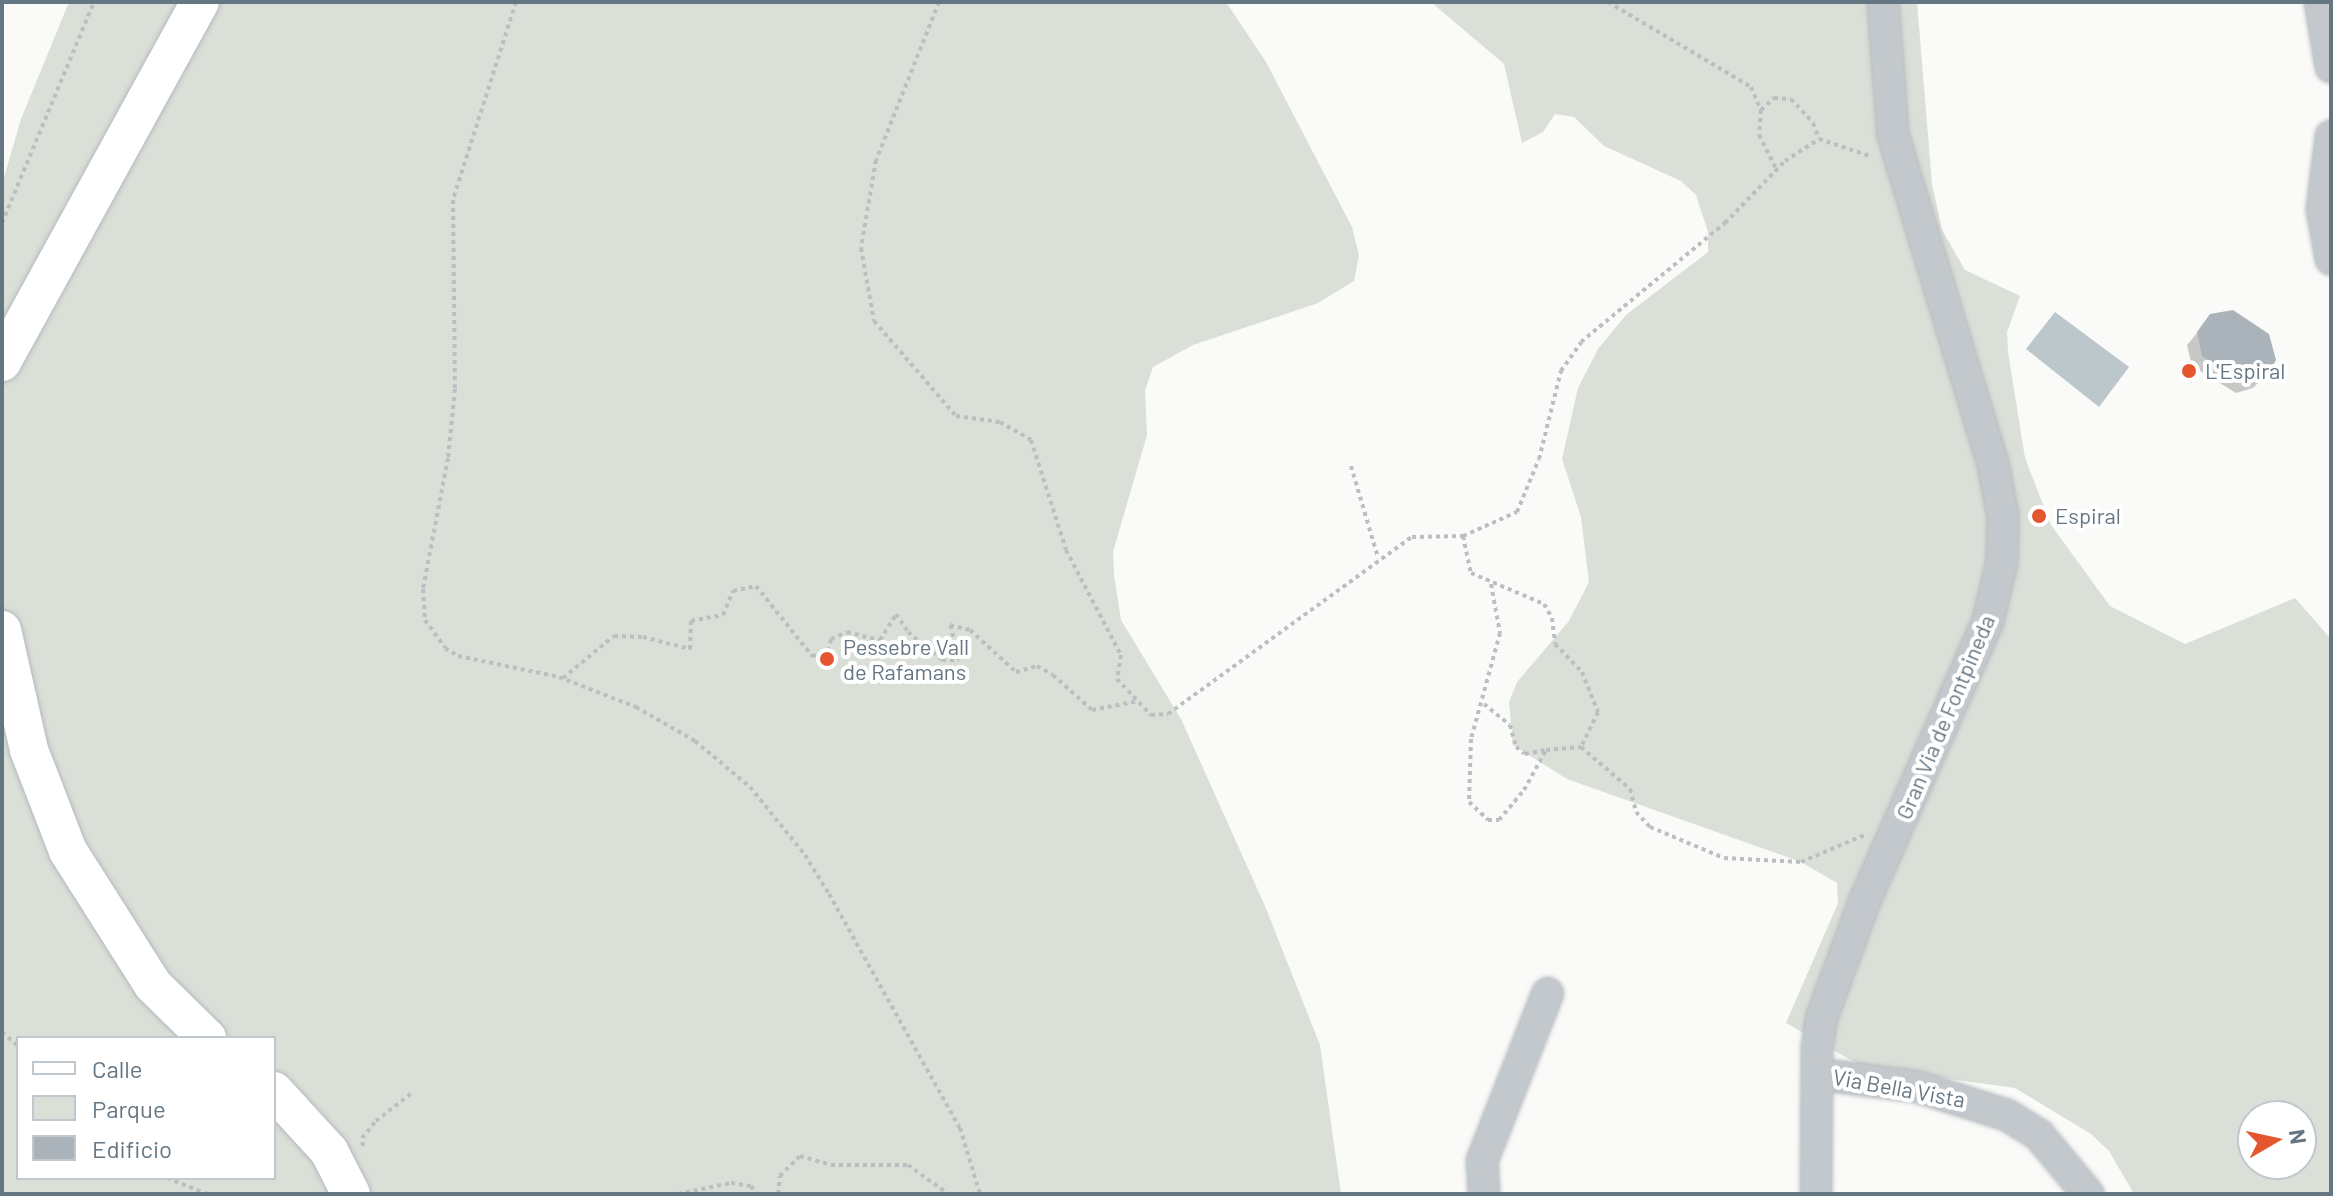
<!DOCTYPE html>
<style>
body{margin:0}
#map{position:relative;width:2333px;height:1196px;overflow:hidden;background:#fafaf8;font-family:Barlow,sans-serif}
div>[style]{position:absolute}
.green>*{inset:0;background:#dadfd7}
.water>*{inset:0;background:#bbc7cb}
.shadow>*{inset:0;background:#0003}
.building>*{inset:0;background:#aab3b9}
.path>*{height:4px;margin-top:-2px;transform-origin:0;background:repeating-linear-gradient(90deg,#bbbfc2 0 4px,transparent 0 8px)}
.roads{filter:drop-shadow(0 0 2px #b5babe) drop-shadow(0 0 2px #b5babe)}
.minor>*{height:30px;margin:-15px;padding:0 15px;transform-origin:15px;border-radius:15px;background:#c3c8cc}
.major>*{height:38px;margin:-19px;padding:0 19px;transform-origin:19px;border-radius:19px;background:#fff}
.dots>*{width:22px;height:22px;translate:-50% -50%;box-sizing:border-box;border:4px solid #fff;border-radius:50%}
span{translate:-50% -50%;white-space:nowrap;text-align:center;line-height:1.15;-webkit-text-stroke:8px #fff;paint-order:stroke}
.poi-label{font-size:22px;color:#657683}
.left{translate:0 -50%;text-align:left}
.street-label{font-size:22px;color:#657683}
.frame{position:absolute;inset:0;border:4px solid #657683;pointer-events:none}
.legend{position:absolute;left:16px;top:1036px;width:260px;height:144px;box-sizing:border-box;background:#fff;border:2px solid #c1c8cd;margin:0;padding:10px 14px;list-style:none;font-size:24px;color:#657683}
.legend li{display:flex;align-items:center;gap:16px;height:40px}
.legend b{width:40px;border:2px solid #c1c8cd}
.north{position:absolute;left:2237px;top:1100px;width:80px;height:80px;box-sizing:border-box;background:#fff;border:2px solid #c1c8cd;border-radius:50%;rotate:81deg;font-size:22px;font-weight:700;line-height:32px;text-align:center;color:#657683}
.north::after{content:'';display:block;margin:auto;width:28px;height:36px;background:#e4572e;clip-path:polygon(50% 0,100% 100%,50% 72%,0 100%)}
</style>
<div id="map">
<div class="green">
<div style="clip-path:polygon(evenodd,69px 2px,1226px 2px,1266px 62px,1352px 227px,1359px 255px,1354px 281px,1318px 303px,1193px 345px,1153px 367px,1145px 390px,1147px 435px,1113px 552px,1114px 575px,1121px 620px,1181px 719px,1265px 906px,1320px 1045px,1341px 1194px,2px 1194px,2px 184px,21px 119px,69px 2px,18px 1038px,274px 1038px,274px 1178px,18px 1178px,18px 1038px)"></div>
<div style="clip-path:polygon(evenodd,1431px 2px,1917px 2px,1932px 184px,1942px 230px,1965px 270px,2020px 296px,2007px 332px,2008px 352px,2025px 458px,2051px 525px,2110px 606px,2185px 644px,2295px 598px,2331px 639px,2331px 1194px,2134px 1194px,2109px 1151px,2091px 1134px,2015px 1088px,1863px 1067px,1786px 1023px,1838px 903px,1837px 883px,1801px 862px,1567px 779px,1513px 745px,1509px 702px,1517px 682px,1569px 621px,1589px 582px,1581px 517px,1562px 459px,1578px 388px,1598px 349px,1626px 315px,1708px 252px,1708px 232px,1696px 195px,1681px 181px,1604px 146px,1574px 117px,1555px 114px,1543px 132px,1522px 143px,1504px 64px,1431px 2px,2253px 1116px,2301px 1116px,2301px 1164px,2253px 1164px,2253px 1116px)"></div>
</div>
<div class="water">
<div style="clip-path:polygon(2055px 312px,2129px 367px,2099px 407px,2026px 349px)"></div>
</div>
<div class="shadow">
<div style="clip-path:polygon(2211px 316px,2264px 377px,2253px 388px,2236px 393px,2192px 366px,2187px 345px)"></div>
</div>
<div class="building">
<div style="clip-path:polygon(2233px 310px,2269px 334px,2276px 360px,2266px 378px,2247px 383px,2202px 356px,2197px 332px,2210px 314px)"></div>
</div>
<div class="path">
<div style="left:516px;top:2px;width:208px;rotate:107.7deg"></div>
<div style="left:453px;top:200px;width:189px;rotate:89.4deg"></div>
<div style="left:455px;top:389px;width:69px;rotate:95.8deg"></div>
<div style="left:448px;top:458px;width:133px;rotate:100.8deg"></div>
<div style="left:423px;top:589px;width:31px;rotate:86deg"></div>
<div style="left:425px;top:620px;width:34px;rotate:54deg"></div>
<div style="left:445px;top:648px;width:15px;rotate:32deg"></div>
<div style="left:458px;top:656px;width:103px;rotate:11.7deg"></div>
<div style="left:559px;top:677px;width:83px;rotate:21.3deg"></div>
<div style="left:636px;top:707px;width:68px;rotate:30deg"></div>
<div style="left:695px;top:741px;width:72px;rotate:39.9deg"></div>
<div style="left:750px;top:787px;width:87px;rotate:51deg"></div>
<div style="left:805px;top:855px;width:46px;rotate:58.4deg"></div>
<div style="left:829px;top:894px;width:268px;rotate:60.8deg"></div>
<div style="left:960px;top:1128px;width:69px;rotate:73.1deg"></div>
<div style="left:939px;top:2px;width:170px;rotate:111.7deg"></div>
<div style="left:876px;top:160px;width:89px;rotate:99.7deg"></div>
<div style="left:861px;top:248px;width:74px;rotate:79.9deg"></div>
<div style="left:874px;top:321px;width:125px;rotate:49.2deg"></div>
<div style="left:956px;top:416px;width:44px;rotate:7.8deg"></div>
<div style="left:1000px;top:422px;width:36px;rotate:30deg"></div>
<div style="left:1031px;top:440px;width:115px;rotate:72.3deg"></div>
<div style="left:1066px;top:550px;width:119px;rotate:62.4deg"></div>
<div style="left:1121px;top:655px;width:24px;rotate:99deg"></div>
<div style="left:1117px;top:679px;width:50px;rotate:46.6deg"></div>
<div style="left:1151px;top:715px;width:17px;rotate:-3deg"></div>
<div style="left:1168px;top:714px;width:301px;rotate:-36deg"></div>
<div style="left:1412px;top:537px;width:51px;rotate:-1.1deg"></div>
<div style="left:1463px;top:536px;width:59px;rotate:-24deg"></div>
<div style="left:1517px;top:512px;width:57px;rotate:-67.5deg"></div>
<div style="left:1539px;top:459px;width:91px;rotate:-76deg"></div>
<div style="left:1561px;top:371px;width:35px;rotate:-55deg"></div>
<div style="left:1581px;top:342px;width:187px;rotate:-39.6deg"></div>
<div style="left:1725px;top:223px;width:86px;rotate:-45.9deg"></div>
<div style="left:1785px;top:161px;width:40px;rotate:-32.9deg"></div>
<div style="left:1819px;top:139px;width:54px;rotate:18.4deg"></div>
<div style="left:1608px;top:2px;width:166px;rotate:30.7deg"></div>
<div style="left:1751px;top:87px;width:25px;rotate:67deg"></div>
<div style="left:1761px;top:110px;width:25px;rotate:95deg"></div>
<div style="left:1759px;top:135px;width:39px;rotate:63deg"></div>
<div style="left:1761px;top:110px;width:18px;rotate:-43deg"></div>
<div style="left:1774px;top:98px;width:17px;rotate:3deg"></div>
<div style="left:1791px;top:99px;width:33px;rotate:47deg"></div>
<div style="left:1813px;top:123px;width:17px;rotate:69deg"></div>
<div style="left:2px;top:223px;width:239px;rotate:-67.4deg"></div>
<div style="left:1351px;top:466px;width:96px;rotate:73.6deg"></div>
<div style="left:1463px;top:536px;width:38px;rotate:78deg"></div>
<div style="left:1471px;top:573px;width:79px;rotate:23deg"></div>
<div style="left:1544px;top:604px;width:16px;rotate:60deg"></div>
<div style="left:1552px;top:618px;width:26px;rotate:83deg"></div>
<div style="left:1555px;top:644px;width:39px;rotate:46deg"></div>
<div style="left:1582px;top:672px;width:43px;rotate:68.2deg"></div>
<div style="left:1598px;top:712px;width:39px;rotate:116deg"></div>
<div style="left:1581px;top:747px;width:65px;rotate:40.6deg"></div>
<div style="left:1630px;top:789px;width:24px;rotate:75deg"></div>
<div style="left:1636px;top:812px;width:21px;rotate:47deg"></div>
<div style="left:1650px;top:827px;width:80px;rotate:22.7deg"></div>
<div style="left:1724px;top:858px;width:77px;rotate:3deg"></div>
<div style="left:1801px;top:862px;width:72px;rotate:-23deg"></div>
<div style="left:1491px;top:584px;width:50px;rotate:79.6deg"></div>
<div style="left:1500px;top:633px;width:110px;rotate:105.3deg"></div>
<div style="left:1471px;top:739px;width:63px;rotate:91.8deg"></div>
<div style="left:1469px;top:802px;width:26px;rotate:43deg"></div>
<div style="left:1488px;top:820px;width:11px"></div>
<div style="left:1499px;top:820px;width:39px;rotate:-50deg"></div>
<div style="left:1524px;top:790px;width:46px;rotate:-61.2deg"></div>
<div style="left:1546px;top:750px;width:35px;rotate:-5deg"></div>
<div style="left:563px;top:678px;width:66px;rotate:-39.5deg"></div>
<div style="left:614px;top:636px;width:29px;rotate:2deg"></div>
<div style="left:643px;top:637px;width:49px;rotate:14.3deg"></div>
<div style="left:690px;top:649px;width:28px;rotate:-88deg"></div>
<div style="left:691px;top:621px;width:33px;rotate:-11deg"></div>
<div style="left:723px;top:615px;width:26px;rotate:-67deg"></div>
<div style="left:733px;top:591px;width:24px;rotate:-12deg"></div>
<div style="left:756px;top:586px;width:90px;rotate:51.3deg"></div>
<div style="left:812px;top:656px;width:17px;rotate:-17deg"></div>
<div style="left:828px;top:651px;width:12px;rotate:-76deg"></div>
<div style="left:831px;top:639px;width:17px;rotate:-24deg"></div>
<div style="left:847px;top:632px;width:34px;rotate:14deg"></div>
<div style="left:880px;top:640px;width:31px;rotate:-58deg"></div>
<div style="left:896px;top:614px;width:22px;rotate:56deg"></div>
<div style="left:908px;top:632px;width:44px;rotate:39.5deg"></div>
<div style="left:942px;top:660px;width:17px"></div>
<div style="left:959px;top:660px;width:36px;rotate:-104deg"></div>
<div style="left:950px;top:625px;width:21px;rotate:14deg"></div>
<div style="left:970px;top:630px;width:62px;rotate:42.4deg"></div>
<div style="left:1016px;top:672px;width:22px;rotate:-16deg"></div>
<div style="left:1037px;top:666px;width:18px;rotate:29deg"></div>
<div style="left:1053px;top:675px;width:52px;rotate:41.9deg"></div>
<div style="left:1092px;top:710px;width:47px;rotate:-11.1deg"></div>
<div style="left:1484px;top:704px;width:33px;rotate:39deg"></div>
<div style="left:1510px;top:725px;width:23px;rotate:75deg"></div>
<div style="left:1516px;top:747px;width:11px;rotate:38deg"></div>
<div style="left:1525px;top:754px;width:21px;rotate:-11deg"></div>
<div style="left:2px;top:1032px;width:21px;rotate:41deg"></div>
<div style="left:363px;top:1146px;width:8px;rotate:-97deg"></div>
<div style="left:362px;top:1138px;width:22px;rotate:-51deg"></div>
<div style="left:376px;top:1121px;width:47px;rotate:-38.1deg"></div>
<div style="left:167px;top:1178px;width:43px;rotate:21.8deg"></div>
<div style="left:678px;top:1194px;width:54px;rotate:-11.7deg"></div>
<div style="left:731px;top:1183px;width:20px;rotate:9deg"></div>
<div style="left:751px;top:1186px;width:10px;rotate:53deg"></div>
<div style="left:778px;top:1194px;width:18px;rotate:-84deg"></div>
<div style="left:780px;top:1176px;width:28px;rotate:-45deg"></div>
<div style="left:800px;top:1156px;width:32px;rotate:16deg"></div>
<div style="left:831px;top:1165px;width:77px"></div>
<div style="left:908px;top:1165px;width:49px;rotate:35.9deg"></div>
</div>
<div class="roads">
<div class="minor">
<div style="left:2320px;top:2px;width:66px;rotate:80.4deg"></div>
<div style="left:2331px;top:136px;width:74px;rotate:97deg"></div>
<div style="left:2322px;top:209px;width:51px;rotate:79.8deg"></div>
<div style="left:1817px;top:1074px;width:102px;rotate:7.3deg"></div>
<div style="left:1918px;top:1087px;width:93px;rotate:17.5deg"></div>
<div style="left:2007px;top:1115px;width:38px;rotate:32deg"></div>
<div style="left:2039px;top:1135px;width:77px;rotate:50.3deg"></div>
<div style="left:1484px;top:1194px;width:33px;rotate:-93deg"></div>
<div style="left:1482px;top:1161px;width:180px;rotate:-68.6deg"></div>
<div style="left:1816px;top:1194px;width:147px;rotate:-89.6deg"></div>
<div style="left:1817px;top:1047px;width:30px;rotate:-81deg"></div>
<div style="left:1822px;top:1017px;width:125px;rotate:-69.8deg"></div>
<div style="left:1865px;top:900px;width:305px;rotate:-66.2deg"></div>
<div style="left:1988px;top:621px;width:61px;rotate:-76.7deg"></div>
<div style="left:2002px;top:562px;width:46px;rotate:-88.8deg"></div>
<div style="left:2003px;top:516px;width:53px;rotate:-100.9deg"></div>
<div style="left:1993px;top:464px;width:344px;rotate:-106.9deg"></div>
<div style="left:1893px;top:135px;width:133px;rotate:-94.3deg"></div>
</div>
<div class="major">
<div style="left:2px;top:362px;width:411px;rotate:-61.2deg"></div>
<div style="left:2px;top:630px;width:123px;rotate:77.3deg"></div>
<div style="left:29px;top:750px;width:108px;rotate:68.9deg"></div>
<div style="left:68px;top:851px;width:159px;rotate:57.6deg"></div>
<div style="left:153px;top:985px;width:76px;rotate:44.5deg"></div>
<div style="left:274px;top:1091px;width:81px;rotate:47.5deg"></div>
<div style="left:329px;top:1151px;width:48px;rotate:62.9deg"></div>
</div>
</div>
<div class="dots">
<div style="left:2189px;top:371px;background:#e4572e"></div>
<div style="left:2039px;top:516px;background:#e4572e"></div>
<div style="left:827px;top:659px;background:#e4572e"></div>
</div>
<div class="poi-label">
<span class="left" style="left:2205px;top:371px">L'Espiral</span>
<span class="left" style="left:2055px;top:516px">Espiral</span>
<span class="left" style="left:843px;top:659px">Pessebre Vall<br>de Rafamans</span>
</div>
<div class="street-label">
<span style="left:1945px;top:717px;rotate:-67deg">Gran Via de Fontpineda</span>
<span style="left:1899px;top:1088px;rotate:10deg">Via Bella Vista</span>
</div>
<div class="frame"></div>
<ul class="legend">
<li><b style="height:10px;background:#fff"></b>Calle</li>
<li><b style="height:22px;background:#dadfd7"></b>Parque</li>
<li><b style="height:22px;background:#aab3b9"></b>Edificio</li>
</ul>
<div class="north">N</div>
</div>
